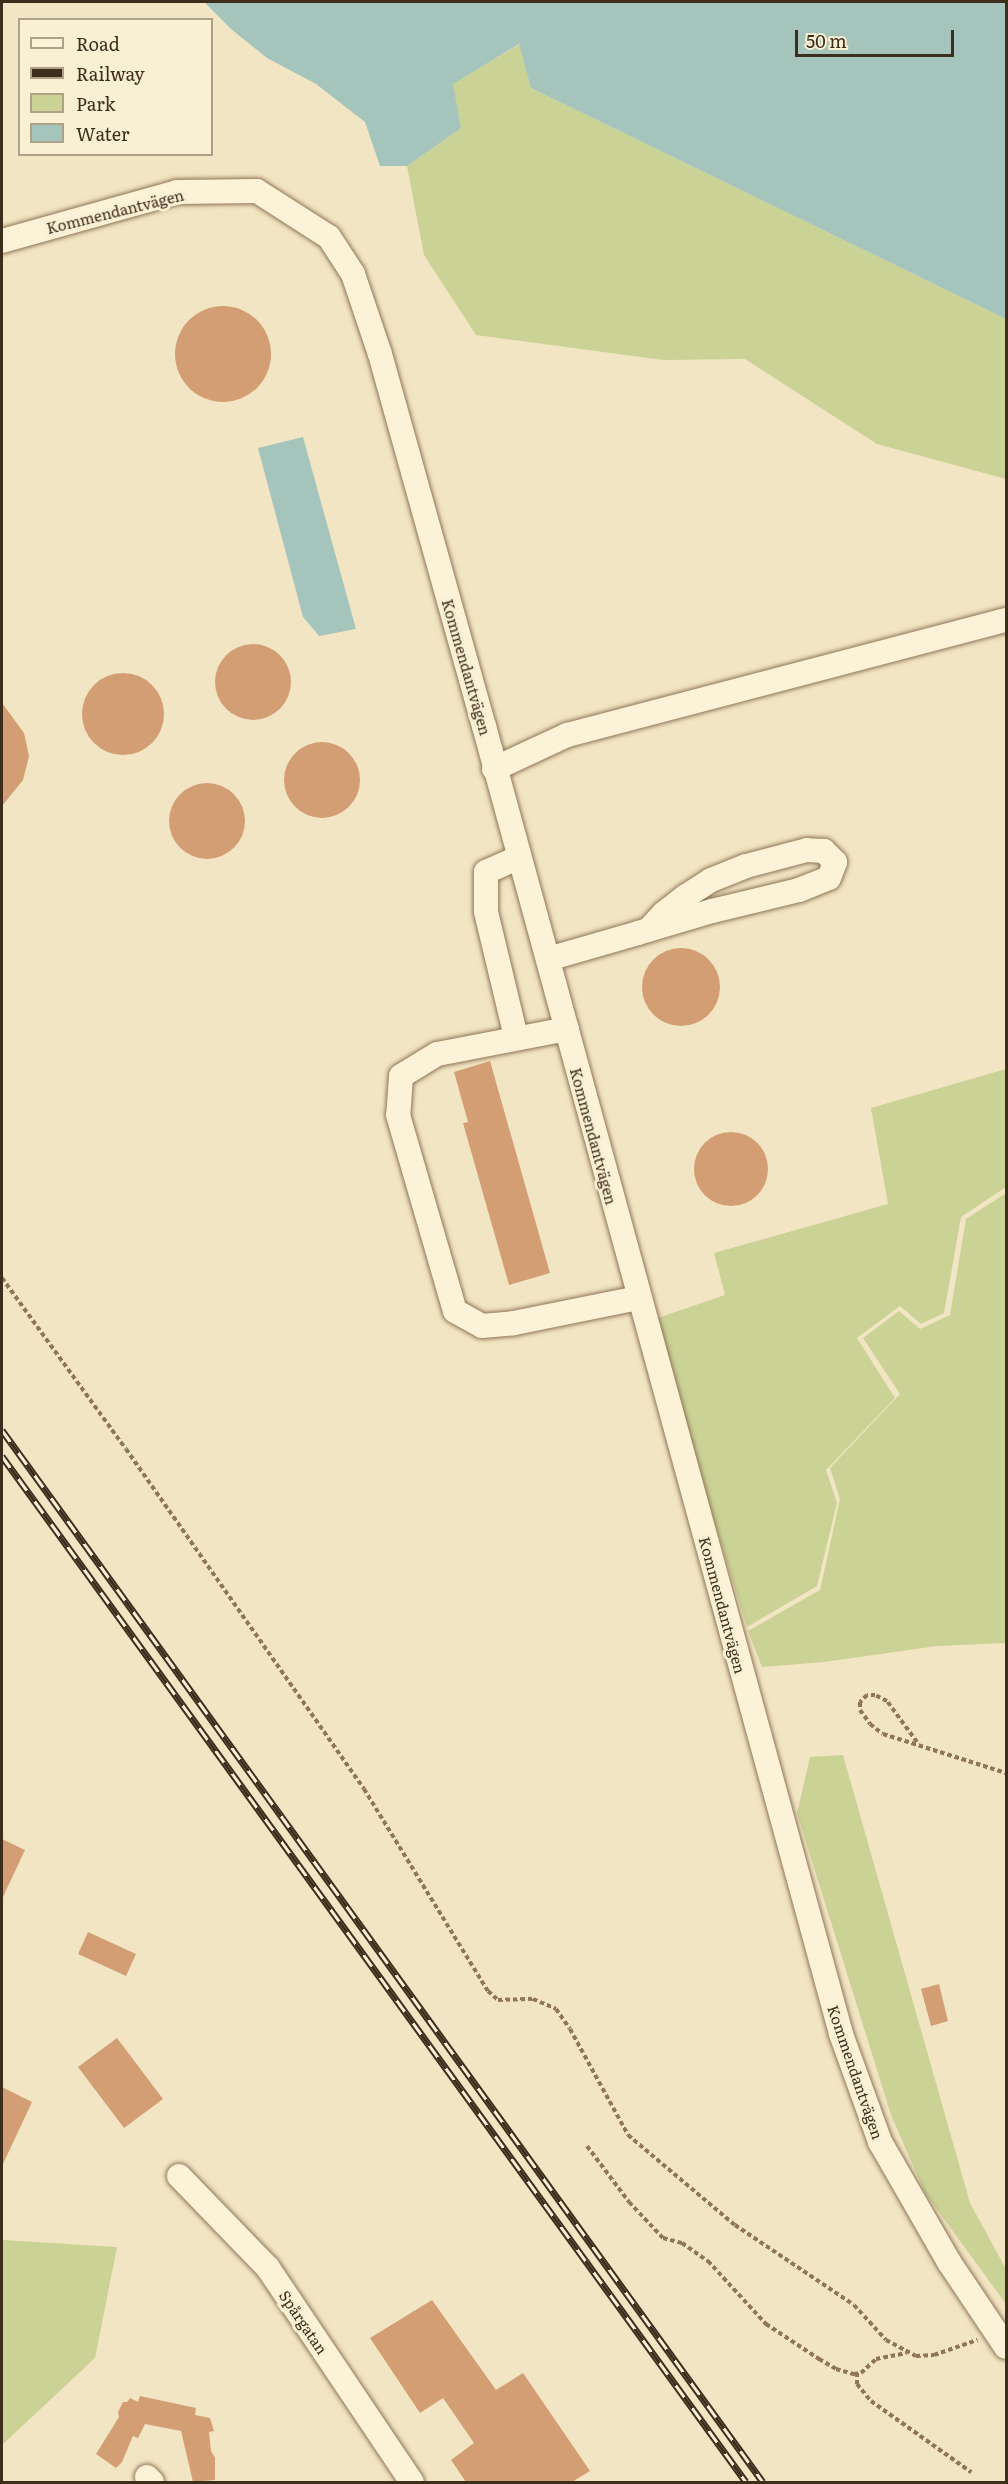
<!DOCTYPE html>
<meta charset="utf-8">
<style>
body{margin:0}
#map{position:relative;width:1008px;height:2484px;overflow:hidden;background:#f2e5c3;font-family:Literata,serif}
div>[style]{position:absolute}
.green>*{inset:0;background:#cad295}
.water>*{inset:0;background:#a5c5bc}
.building>*{inset:0;background:#d49e75}
.round{border-radius:50%}
.path>*{height:4px;margin-top:-2px;transform-origin:0;background:repeating-linear-gradient(90deg,#8f7657 0 4.5px,transparent 0 7.5px)}
.roads{filter:drop-shadow(0 0 2px #8f7657) drop-shadow(0 0 2px #8f7657)}
.minor>*{height:24px;margin:-12px;padding:0 12px;transform-origin:12px;border-radius:12px;background:#fcf2d7}
.rail>*{height:7px;margin-top:-3.5px;transform-origin:0;background:repeating-linear-gradient(90deg,#f9efd3 0 14px,#3d2d1d 0 28px);box-sizing:border-box;border-block:2px solid #3d2d1d}
span{translate:-50% -50%;white-space:nowrap;text-align:center;line-height:1.15;-webkit-text-stroke:6px #f9efd3;paint-order:stroke}
.street-label{font-size:15px;color:#3d2d1d}
.frame{position:absolute;inset:0;border:3px solid #3d2d1d;pointer-events:none}
.legend{position:absolute;left:18px;top:18px;width:195px;height:138px;box-sizing:border-box;background:#f9efd3;border:2px solid #aea18a;margin:0;padding:8px 10px;list-style:none;font-size:18px;color:#3d2d1d}
.legend li{display:flex;align-items:center;gap:12px;height:30px}
.legend b{width:30px;border:2px solid #aea18a}
.scale{position:absolute;left:795px;top:30px;width:159px;height:27px;box-sizing:border-box;border:3px solid #3d2d1d;border-top:0;padding-left:8px;font-size:18px;line-height:21px;white-space:nowrap;color:#3d2d1d;-webkit-text-stroke:4px #f9efd3;paint-order:stroke}
</style>
<div id="map">
<div class="green">
<div style="clip-path:polygon(520px 44px,531px 88px,1006px 319px,1006px 479px,877px 444px,745px 359px,663px 360px,476px 335px,424px 255px,407px 166px,461px 128px,452px 84px)"></div>
<div style="clip-path:polygon(1006px 1069px,1006px 1187px,961px 1217px,944px 1313px,921px 1324px,900px 1306px,857px 1338px,895px 1398px,826px 1470px,837px 1503px,817px 1586px,747px 1627px,652px 1320px,725px 1295px,714px 1253px,888px 1204px,871px 1108px)"></div>
<div style="clip-path:polygon(1006px 1193px,1006px 1643px,937px 1646px,824px 1662px,762px 1667px,748px 1631px,820px 1590px,840px 1499px,830px 1468px,900px 1394px,863px 1338px,899px 1311px,920px 1329px,950px 1315px,966px 1219px)"></div>
<div style="clip-path:polygon(843px 1755px,970px 2203px,1006px 2269px,1006px 2304px,925px 2193px,891px 2115px,797px 1813px,810px 1757px)"></div>
<div style="clip-path:polygon(2px 2240px,117px 2247px,95px 2358px,2px 2445px)"></div>
</div>
<div class="water">
<div style="clip-path:polygon(204px 2px,1006px 2px,1006px 319px,531px 88px,519px 44px,453px 84px,461px 128px,407px 166px,380px 166px,365px 122px,316px 84px,267px 58px,231px 29px)"></div>
<div style="clip-path:polygon(303px 437px,356px 629px,319px 636px,303px 617px,258px 448px)"></div>
</div>
<div class="building">
<div class="round" style="left:175px;top:306px;width:96px;height:96px"></div>
<div class="round" style="left:215px;top:644px;width:76px;height:76px"></div>
<div class="round" style="left:82px;top:673px;width:82px;height:82px"></div>
<div style="clip-path:polygon(2px 703px,24px 733px,29px 756px,23px 780px,2px 806px)"></div>
<div class="round" style="left:284px;top:742px;width:76px;height:76px"></div>
<div class="round" style="left:169px;top:783px;width:76px;height:76px"></div>
<div class="round" style="left:642px;top:948px;width:78px;height:78px"></div>
<div style="clip-path:polygon(490px 1061px,550px 1273px,509px 1285px,463px 1123px,468px 1122px,454px 1072px)"></div>
<div class="round" style="left:694px;top:1132px;width:74px;height:74px"></div>
<div style="clip-path:polygon(2px 1839px,25px 1850px,2px 1899px)"></div>
<div style="clip-path:polygon(88px 1932px,136px 1954px,126px 1976px,78px 1954px)"></div>
<div style="clip-path:polygon(939px 1984px,948px 2021px,931px 2026px,921px 1989px)"></div>
<div style="clip-path:polygon(117px 2038px,163px 2099px,124px 2128px,78px 2067px)"></div>
<div style="clip-path:polygon(2px 2087px,32px 2102px,2px 2166px)"></div>
<div style="clip-path:polygon(432px 2300px,496px 2390px,523px 2373px,590px 2471px,572px 2482px,466px 2482px,451px 2460px,474px 2443px,443px 2398px,420px 2413px,370px 2338px)"></div>
<div style="clip-path:polygon(140px 2396px,196px 2408px,195px 2415px,210px 2418px,214px 2431px,209px 2432px,211px 2451px,215px 2458px,215px 2480px,193px 2482px,181px 2431px,145px 2424px,138px 2438px,133px 2436px,122px 2462px,116px 2468px,96px 2454px,119px 2417px,118px 2412px,123px 2402px,127px 2402px,130px 2398px,138px 2402px)"></div>
</div>
<div class="path">
<div style="left:2px;top:1278px;width:211px;rotate:54.1deg"></div>
<div style="left:126px;top:1449px;width:415px;rotate:55deg"></div>
<div style="left:364px;top:1789px;width:237px;rotate:58.5deg"></div>
<div style="left:488px;top:1991px;width:13px;rotate:42deg"></div>
<div style="left:498px;top:2000px;width:35px;rotate:-2deg"></div>
<div style="left:533px;top:1999px;width:25px;rotate:23deg"></div>
<div style="left:556px;top:2009px;width:24px;rotate:55deg"></div>
<div style="left:570px;top:2029px;width:121px;rotate:61.3deg"></div>
<div style="left:628px;top:2135px;width:140px;rotate:40.1deg"></div>
<div style="left:735px;top:2225px;width:143px;rotate:33.9deg"></div>
<div style="left:854px;top:2305px;width:47px;rotate:47.6deg"></div>
<div style="left:886px;top:2340px;width:34px;rotate:28deg"></div>
<div style="left:916px;top:2356px;width:18px;rotate:-3deg"></div>
<div style="left:934px;top:2355px;width:46px;rotate:-19.2deg"></div>
<div style="left:917px;top:1742px;width:51px;rotate:-126.2deg"></div>
<div style="left:887px;top:1701px;width:13px;rotate:-153deg"></div>
<div style="left:875px;top:1695px;width:8px;rotate:180deg"></div>
<div style="left:867px;top:1695px;width:10px;rotate:135deg"></div>
<div style="left:860px;top:1702px;width:8px;rotate:90deg"></div>
<div style="left:860px;top:1710px;width:17px;rotate:54deg"></div>
<div style="left:870px;top:1724px;width:16px;rotate:38deg"></div>
<div style="left:883px;top:1734px;width:129px;rotate:17.6deg"></div>
<div style="left:587px;top:2146px;width:70px;rotate:53.1deg"></div>
<div style="left:629px;top:2202px;width:50px;rotate:46.6deg"></div>
<div style="left:663px;top:2238px;width:20px;rotate:15deg"></div>
<div style="left:682px;top:2243px;width:32px;rotate:35deg"></div>
<div style="left:708px;top:2261px;width:86px;rotate:47.4deg"></div>
<div style="left:766px;top:2324px;width:64px;rotate:33.4deg"></div>
<div style="left:819px;top:2359px;width:20px;rotate:30deg"></div>
<div style="left:836px;top:2369px;width:19px;rotate:16deg"></div>
<div style="left:854px;top:2374px;width:7px;rotate:-8deg"></div>
<div style="left:861px;top:2373px;width:21px;rotate:-43deg"></div>
<div style="left:876px;top:2359px;width:31px;rotate:-11deg"></div>
<div style="left:857px;top:2373px;width:11px;rotate:90deg"></div>
<div style="left:857px;top:2384px;width:22px;rotate:51deg"></div>
<div style="left:871px;top:2401px;width:123px;rotate:35.4deg"></div>
</div>
<div class="roads">
<div class="minor">
<div style="left:2px;top:241px;width:182px;rotate:-15.6deg"></div>
<div style="left:177px;top:192px;width:80px;rotate:-0.7deg"></div>
<div style="left:257px;top:191px;width:85px;rotate:32.6deg"></div>
<div style="left:329px;top:237px;width:44px;rotate:57deg"></div>
<div style="left:353px;top:274px;width:84px;rotate:71.4deg"></div>
<div style="left:380px;top:354px;width:386px;rotate:74.4deg"></div>
<div style="left:484px;top:726px;width:1356px;rotate:74.73deg"></div>
<div style="left:841px;top:2034px;width:115px;rotate:70.1deg"></div>
<div style="left:880px;top:2142px;width:138px;rotate:60.1deg"></div>
<div style="left:949px;top:2262px;width:102px;rotate:56.2deg"></div>
<div style="left:494px;top:769px;width:81px;rotate:-25deg"></div>
<div style="left:567px;top:735px;width:454px;rotate:-14.7deg"></div>
<div style="left:548px;top:959px;width:94px;rotate:-16.1deg"></div>
<div style="left:638px;top:933px;width:77px;rotate:-16.6deg"></div>
<div style="left:712px;top:911px;width:89px;rotate:-13.6deg"></div>
<div style="left:799px;top:890px;width:32px;rotate:-22deg"></div>
<div style="left:829px;top:878px;width:17px;rotate:-69deg"></div>
<div style="left:835px;top:862px;width:16px;rotate:-135deg"></div>
<div style="left:824px;top:851px;width:17px;rotate:-177deg"></div>
<div style="left:807px;top:850px;width:63px;rotate:165.3deg"></div>
<div style="left:746px;top:866px;width:38px;rotate:158deg"></div>
<div style="left:711px;top:880px;width:30px;rotate:147deg"></div>
<div style="left:686px;top:896px;width:28px;rotate:142deg"></div>
<div style="left:664px;top:913px;width:23px;rotate:133deg"></div>
<div style="left:567px;top:1029px;width:132px;rotate:169.1deg"></div>
<div style="left:437px;top:1054px;width:42px;rotate:148.6deg"></div>
<div style="left:401px;top:1076px;width:39px;rotate:94deg"></div>
<div style="left:398px;top:1115px;width:204px;rotate:73.8deg"></div>
<div style="left:455px;top:1311px;width:31px;rotate:29deg"></div>
<div style="left:482px;top:1326px;width:32px;rotate:-5deg"></div>
<div style="left:514px;top:1323px;width:126px;rotate:-11.4deg"></div>
<div style="left:516px;top:1037px;width:129px;rotate:-103.5deg"></div>
<div style="left:486px;top:912px;width:40px;rotate:-90deg"></div>
<div style="left:486px;top:872px;width:36px;rotate:-24deg"></div>
<div style="left:179px;top:2176px;width:128px;rotate:45.9deg"></div>
<div style="left:268px;top:2268px;width:258px;rotate:56.1deg"></div>
<div style="left:147px;top:2477px;width:7px;rotate:45deg"></div>
</div>
</div>
<div class="rail">
<div style="left:2px;top:1430px;width:1298px;rotate:54.12deg"></div>
<div style="left:2px;top:1456px;width:1267px;rotate:54.05deg"></div>
</div>
<div class="street-label">
<span style="left:115px;top:211px;rotate:-14deg">Kommendantvägen</span>
<span style="left:467px;top:667px;rotate:74deg">Kommendantvägen</span>
<span style="left:594px;top:1136px;rotate:75deg">Kommendantvägen</span>
<span style="left:723px;top:1605px;rotate:75deg">Kommendantvägen</span>
<span style="left:856px;top:2072px;rotate:71deg">Kommendantvägen</span>
<span style="left:304px;top:2322px;rotate:56deg">Spårgatan</span>
</div>
<div class="frame"></div>
<ul class="legend">
<li><b style="height:8px;background:#fcf2d7"></b>Road</li>
<li><b style="height:8px;background:#3d2d1d"></b>Railway</li>
<li><b style="height:16px;background:#cad295"></b>Park</li>
<li><b style="height:16px;background:#a5c5bc"></b>Water</li>
</ul>
<div class="scale">50 m</div>
</div>
